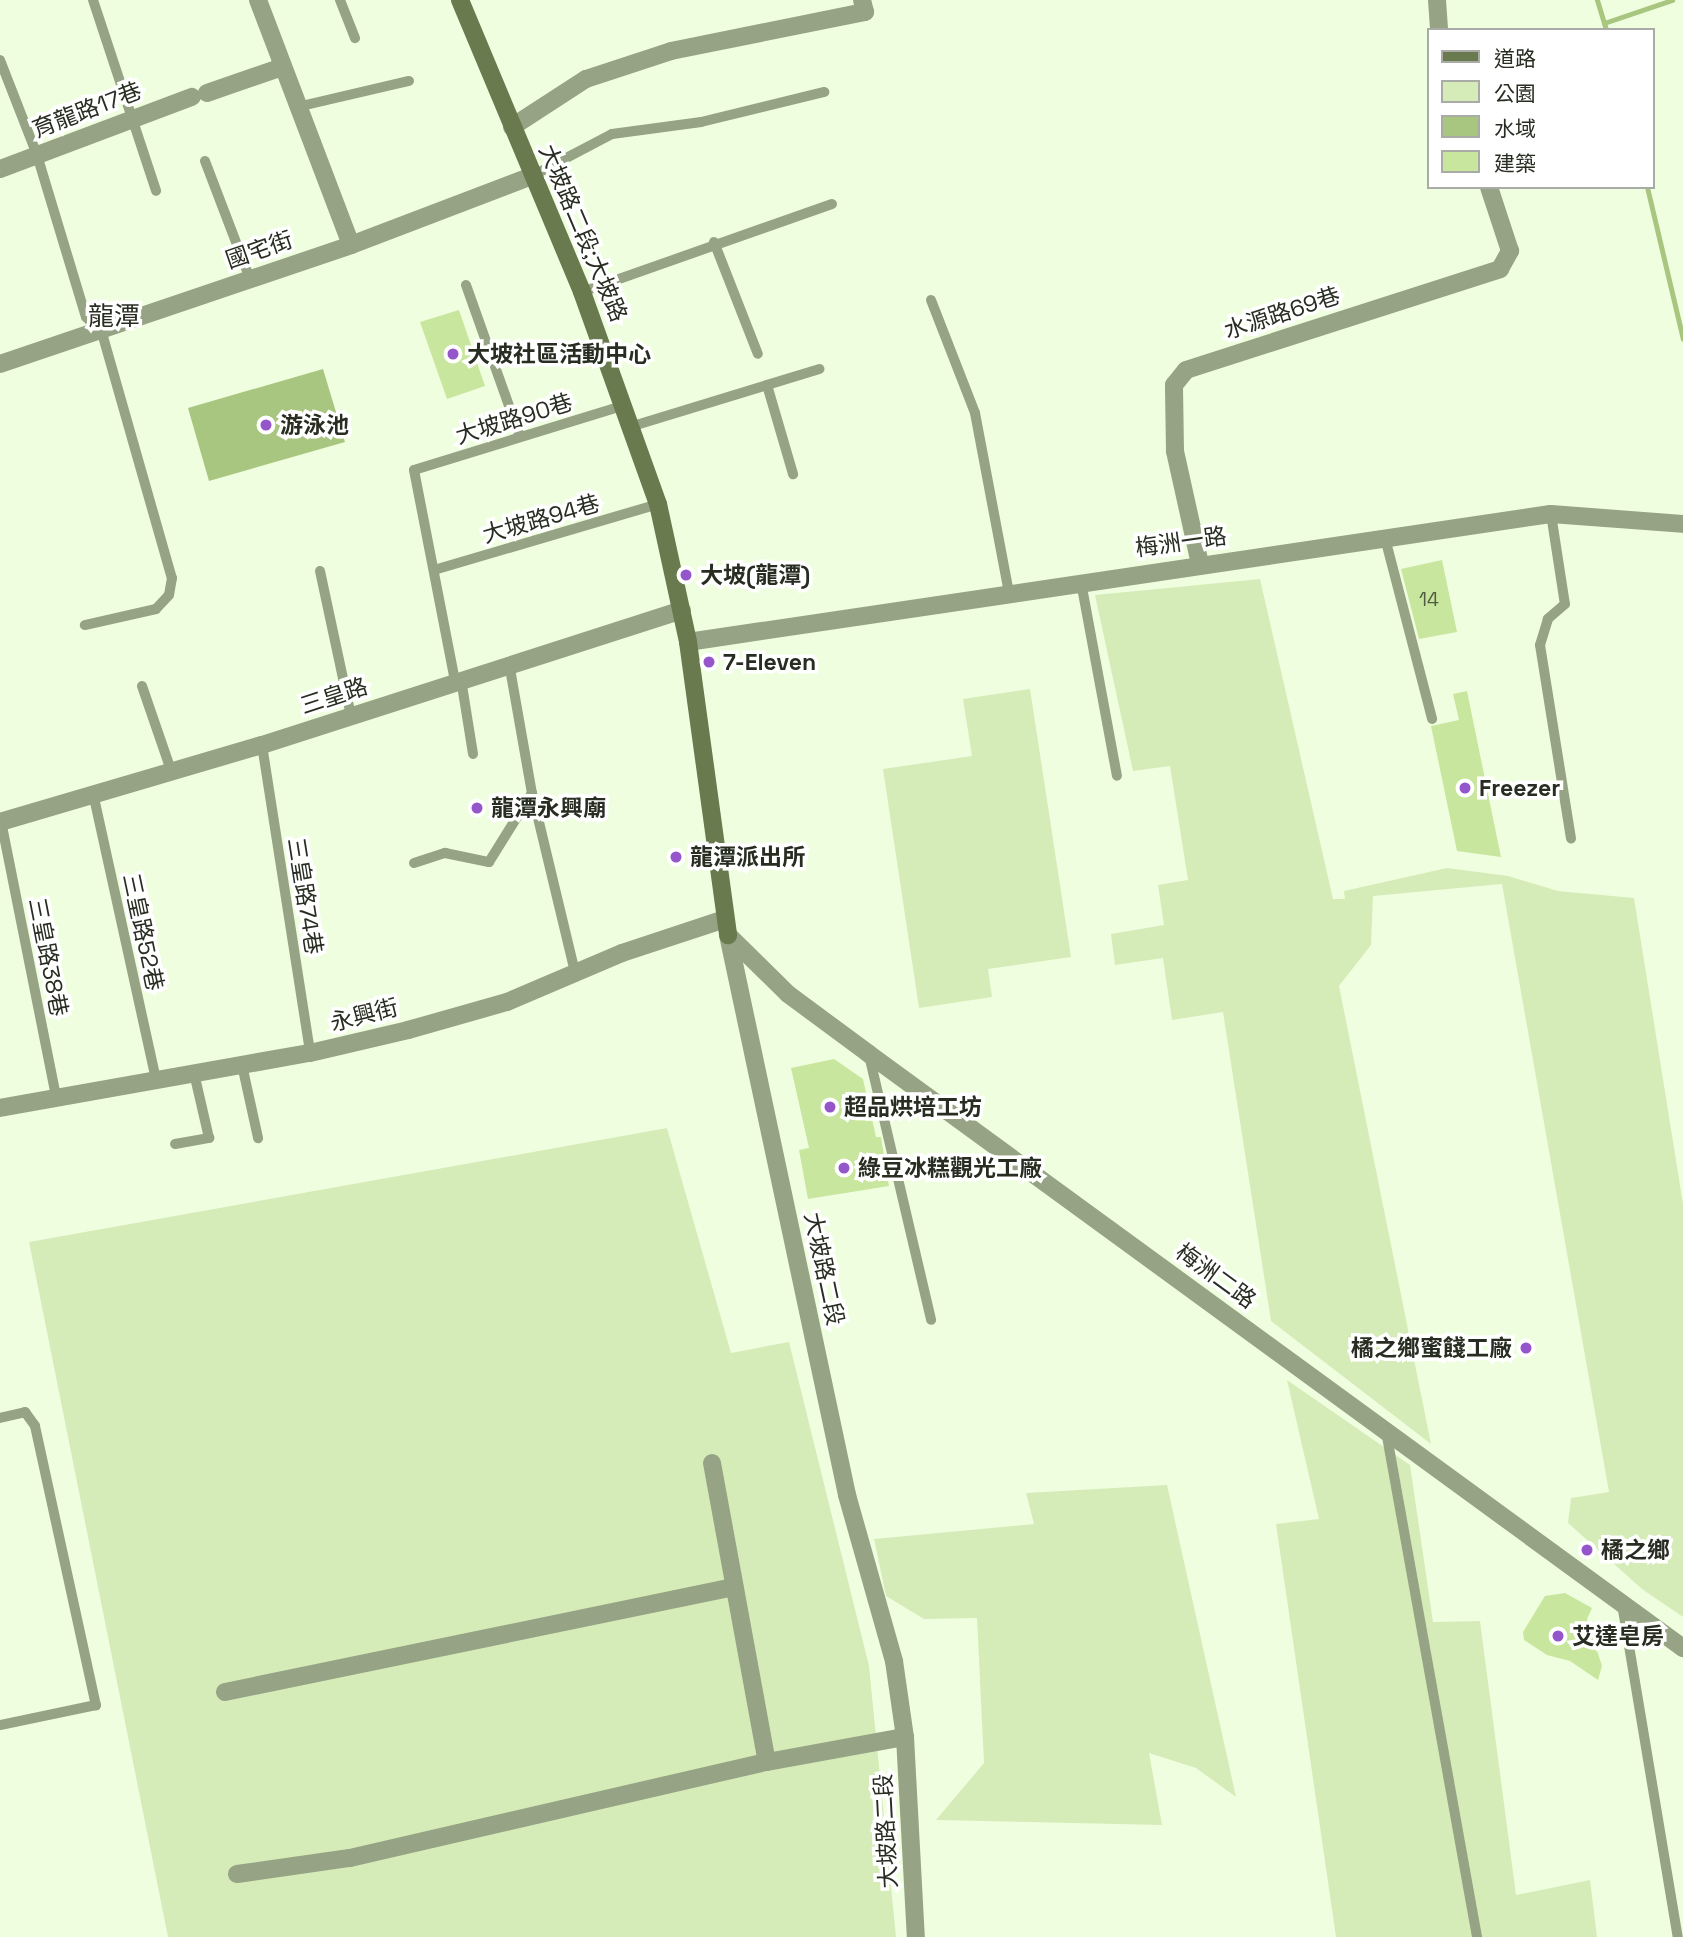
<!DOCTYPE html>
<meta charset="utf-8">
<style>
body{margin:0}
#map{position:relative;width:1683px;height:1937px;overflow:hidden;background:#f0fee0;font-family:"Space Grotesk","Noto Sans TC",sans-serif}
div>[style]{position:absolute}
.green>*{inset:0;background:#d5ecb8}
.water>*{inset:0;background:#a8c67f}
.stream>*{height:5px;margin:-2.5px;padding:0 2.5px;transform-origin:2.5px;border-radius:2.5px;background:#a8c67f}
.building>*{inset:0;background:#c8e69e}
.service>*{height:10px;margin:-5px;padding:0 5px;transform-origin:5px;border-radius:5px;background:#96a385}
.minor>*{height:18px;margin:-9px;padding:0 9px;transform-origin:9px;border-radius:9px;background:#96a385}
.tertiary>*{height:18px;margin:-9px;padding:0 9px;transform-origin:9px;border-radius:9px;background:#96a385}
.secondary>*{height:18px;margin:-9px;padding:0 9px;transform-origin:9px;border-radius:9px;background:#687a4e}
.dots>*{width:19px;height:19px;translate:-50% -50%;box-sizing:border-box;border:4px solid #fff;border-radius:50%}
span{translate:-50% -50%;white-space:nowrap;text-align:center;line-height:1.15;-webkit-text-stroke:7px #fff;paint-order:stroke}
.number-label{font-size:19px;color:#505b41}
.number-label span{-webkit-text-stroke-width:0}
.street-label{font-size:23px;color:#282d22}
.poi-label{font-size:23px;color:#282d22;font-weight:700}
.left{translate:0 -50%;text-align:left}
.right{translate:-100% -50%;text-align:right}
.quarter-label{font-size:26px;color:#282d22}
.legend{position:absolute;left:1427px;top:28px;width:228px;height:161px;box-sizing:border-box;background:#fff;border:2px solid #a9aba7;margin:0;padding:9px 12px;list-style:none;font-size:21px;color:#282d22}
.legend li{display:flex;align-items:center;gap:14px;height:35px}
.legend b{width:35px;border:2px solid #a9aba7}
</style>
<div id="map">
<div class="green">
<div style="clip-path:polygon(1260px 579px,1333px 899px,1345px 899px,1344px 891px,1447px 868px,1508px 876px,1558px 891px,1634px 898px,1683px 1204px,1683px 1617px,1642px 1589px,1568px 1523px,1571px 1498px,1609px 1492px,1502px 884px,1373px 896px,1371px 945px,1339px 986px,1431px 1444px,1271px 1321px,1223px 1012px,1172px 1020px,1163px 958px,1115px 965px,1111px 934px,1164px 925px,1158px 885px,1188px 880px,1170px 766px,1133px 771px,1095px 595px)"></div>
<div style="clip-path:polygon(1030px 689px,1071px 957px,988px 969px,992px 997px,919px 1008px,883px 769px,972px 756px,963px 699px)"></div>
<div style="clip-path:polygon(667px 1128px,731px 1353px,789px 1342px,869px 1666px,896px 1937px,168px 1937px,29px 1242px)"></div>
<div style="clip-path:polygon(1287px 1380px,1410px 1465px,1433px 1622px,1480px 1621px,1516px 1895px,1590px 1880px,1597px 1937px,1336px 1937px,1276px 1524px,1319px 1519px)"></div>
<div style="clip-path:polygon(1167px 1485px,1236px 1797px,1196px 1768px,1149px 1753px,1162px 1825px,936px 1820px,984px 1763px,977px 1618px,924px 1619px,886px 1596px,874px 1539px,1034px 1524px,1026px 1493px)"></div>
</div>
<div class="water">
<div style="clip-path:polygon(323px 369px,345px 442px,209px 481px,188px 408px)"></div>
</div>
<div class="stream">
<div style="left:1597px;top:0;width:31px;rotate:73deg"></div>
<div style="left:1604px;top:23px;width:72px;rotate:-18.7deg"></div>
<div style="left:1647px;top:187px;width:156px;rotate:76.7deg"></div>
</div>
<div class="building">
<div style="clip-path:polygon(459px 310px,485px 386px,447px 399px,420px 322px)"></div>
<div style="clip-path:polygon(1442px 560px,1457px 632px,1419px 639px,1401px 569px)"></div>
<div style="clip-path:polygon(1467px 691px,1501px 857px,1457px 851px,1431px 726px,1459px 720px,1453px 694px)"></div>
<div style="clip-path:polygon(834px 1059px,863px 1079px,876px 1137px,881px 1137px,889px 1186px,808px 1199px,799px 1150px,809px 1148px,791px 1068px)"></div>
<div style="clip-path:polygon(1565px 1593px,1592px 1608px,1587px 1619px,1602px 1666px,1598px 1680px,1570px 1661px,1547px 1655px,1524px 1640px,1523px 1632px,1545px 1596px)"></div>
</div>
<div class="service">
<div style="left:93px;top:0;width:201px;rotate:71.7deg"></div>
<div style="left:340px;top:0;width:41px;rotate:68.5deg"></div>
<div style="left:0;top:60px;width:102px;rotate:68.7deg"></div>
<div style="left:37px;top:155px;width:169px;rotate:73.2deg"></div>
<div style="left:86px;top:317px;width:23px;rotate:45deg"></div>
<div style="left:102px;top:333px;width:255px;rotate:74.1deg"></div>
<div style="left:172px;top:578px;width:17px;rotate:100deg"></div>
<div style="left:169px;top:595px;width:19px;rotate:133deg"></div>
<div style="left:156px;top:609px;width:73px;rotate:167.3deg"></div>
<div style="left:297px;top:107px;width:115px;rotate:-13.1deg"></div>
<div style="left:205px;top:161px;width:126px;rotate:69.1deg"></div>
<div style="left:532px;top:176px;width:90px;rotate:-27.7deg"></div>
<div style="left:612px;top:134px;width:90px;rotate:-7.7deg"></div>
<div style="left:701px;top:122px;width:127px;rotate:-13.7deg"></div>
<div style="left:714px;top:242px;width:120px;rotate:68.6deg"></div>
<div style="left:466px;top:285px;width:161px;rotate:70.4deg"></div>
<div style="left:582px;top:292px;width:265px;rotate:-19.4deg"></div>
<div style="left:931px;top:300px;width:121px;rotate:68.7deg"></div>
<div style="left:975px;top:413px;width:183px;rotate:79.3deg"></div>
<div style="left:767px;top:385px;width:93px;rotate:73.7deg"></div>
<div style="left:633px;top:426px;width:195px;rotate:-17deg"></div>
<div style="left:1551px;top:514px;width:91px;rotate:81.2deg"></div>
<div style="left:1565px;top:604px;width:23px;rotate:139deg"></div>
<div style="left:1548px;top:619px;width:27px;rotate:107deg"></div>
<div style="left:1540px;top:645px;width:196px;rotate:80.9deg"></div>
<div style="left:1385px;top:538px;width:187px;rotate:75.4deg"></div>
<div style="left:434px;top:570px;width:234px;rotate:-16.4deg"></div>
<div style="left:320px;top:571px;width:148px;rotate:77.9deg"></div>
<div style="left:1081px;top:582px;width:197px;rotate:79.5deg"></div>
<div style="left:509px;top:663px;width:132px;rotate:80deg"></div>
<div style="left:532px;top:793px;width:188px;rotate:76.5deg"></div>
<div style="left:461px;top:679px;width:76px;rotate:80.9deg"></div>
<div style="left:455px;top:681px;width:215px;rotate:-101deg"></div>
<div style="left:414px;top:470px;width:221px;rotate:-17.1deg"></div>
<div style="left:142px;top:686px;width:89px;rotate:71deg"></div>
<div style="left:262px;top:745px;width:312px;rotate:81.1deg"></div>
<div style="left:93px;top:793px;width:294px;rotate:77.6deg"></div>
<div style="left:1px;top:821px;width:285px;rotate:78.7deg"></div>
<div style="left:414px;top:863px;width:33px;rotate:-18deg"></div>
<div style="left:445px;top:853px;width:45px;rotate:11.6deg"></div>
<div style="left:489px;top:862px;width:81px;rotate:-58.1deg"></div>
<div style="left:869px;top:1055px;width:272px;rotate:76.8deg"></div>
<div style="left:242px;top:1065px;width:75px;rotate:77.6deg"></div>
<div style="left:175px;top:1144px;width:35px;rotate:-10deg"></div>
<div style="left:209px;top:1138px;width:67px;rotate:-103deg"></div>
<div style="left:0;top:1418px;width:26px;rotate:-13deg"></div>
<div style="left:25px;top:1412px;width:17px;rotate:54deg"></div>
<div style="left:35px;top:1426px;width:286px;rotate:77.7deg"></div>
<div style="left:96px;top:1705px;width:98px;rotate:168.2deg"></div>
<div style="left:1386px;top:1431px;width:514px;rotate:79.8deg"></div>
<div style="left:1622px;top:1604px;width:338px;rotate:80.5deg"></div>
</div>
<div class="minor">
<div style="left:258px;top:0;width:262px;rotate:69.2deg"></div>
<div style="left:1437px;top:0;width:30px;rotate:86deg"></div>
<div style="left:207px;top:93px;width:79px;rotate:-19.1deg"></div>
<div style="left:512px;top:127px;width:88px;rotate:-33deg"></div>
<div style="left:586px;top:79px;width:89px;rotate:-18.2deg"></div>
<div style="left:671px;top:51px;width:198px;rotate:-11.4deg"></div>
<div style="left:865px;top:12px;width:12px;rotate:-104deg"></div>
<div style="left:0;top:169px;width:205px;rotate:-20.6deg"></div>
<div style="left:0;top:364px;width:371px;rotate:-18.7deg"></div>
<div style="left:351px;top:245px;width:194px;rotate:-20.9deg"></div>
<div style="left:1200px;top:564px;width:116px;rotate:-102.5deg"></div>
<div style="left:1175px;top:451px;width:66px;rotate:-90.9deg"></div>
<div style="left:1174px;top:385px;width:19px;rotate:-51deg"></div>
<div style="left:1186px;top:370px;width:330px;rotate:-17.8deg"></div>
<div style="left:1500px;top:269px;width:21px;rotate:-61deg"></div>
<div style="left:1510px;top:251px;width:67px;rotate:-108.2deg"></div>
<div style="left:0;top:1108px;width:315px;rotate:-10.1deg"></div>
<div style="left:310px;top:1053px;width:101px;rotate:-13.2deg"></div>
<div style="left:408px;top:1030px;width:103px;rotate:-15.8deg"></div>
<div style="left:507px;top:1002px;width:125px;rotate:-23.1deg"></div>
<div style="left:622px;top:953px;width:108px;rotate:-18.3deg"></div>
<div style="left:712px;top:1463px;width:304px;rotate:79.6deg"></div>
<div style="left:225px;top:1692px;width:520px;rotate:-11.66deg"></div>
<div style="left:237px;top:1874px;width:114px;rotate:-8.1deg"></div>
<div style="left:350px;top:1858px;width:428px;rotate:-13deg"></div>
<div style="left:767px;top:1762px;width:140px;rotate:-10.3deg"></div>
</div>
<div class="tertiary">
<div style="left:688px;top:642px;width:872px;rotate:-8.44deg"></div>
<div style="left:1551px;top:514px;width:132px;rotate:4.3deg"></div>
<div style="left:0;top:822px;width:273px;rotate:-16.4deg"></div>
<div style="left:262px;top:745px;width:441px;rotate:-17.8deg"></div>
<div style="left:728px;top:935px;width:84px;rotate:44.5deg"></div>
<div style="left:788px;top:994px;width:101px;rotate:36.5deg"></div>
<div style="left:869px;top:1054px;width:1008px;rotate:36.12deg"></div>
<div style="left:728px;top:935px;width:573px;rotate:78deg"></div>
<div style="left:847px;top:1495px;width:173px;rotate:74.2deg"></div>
<div style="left:894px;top:1661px;width:77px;rotate:81.8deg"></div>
<div style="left:905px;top:1737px;width:200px;rotate:86.9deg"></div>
</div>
<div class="secondary">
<div style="left:460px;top:0;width:316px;rotate:67.3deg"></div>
<div style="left:582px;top:292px;width:225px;rotate:70.3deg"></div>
<div style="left:658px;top:504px;width:141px;rotate:77.7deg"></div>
<div style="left:688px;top:642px;width:296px;rotate:82.2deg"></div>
</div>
<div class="dots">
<div style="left:453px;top:354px;background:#9555cb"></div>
<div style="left:266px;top:425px;background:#9555cb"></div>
<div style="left:686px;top:575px;background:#9555cb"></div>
<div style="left:709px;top:662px;background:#9555cb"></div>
<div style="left:1465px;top:788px;background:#9555cb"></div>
<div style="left:477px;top:808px;background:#9555cb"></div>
<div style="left:676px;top:857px;background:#9555cb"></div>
<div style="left:830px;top:1107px;background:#9555cb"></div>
<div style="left:844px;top:1168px;background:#9555cb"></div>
<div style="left:1526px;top:1348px;background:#9555cb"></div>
<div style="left:1587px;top:1550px;background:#9555cb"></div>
<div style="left:1558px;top:1636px;background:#9555cb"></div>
</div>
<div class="number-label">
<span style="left:1429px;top:600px">14</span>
</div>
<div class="street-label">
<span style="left:87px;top:110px;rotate:-21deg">育龍路17巷</span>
<span style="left:583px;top:233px;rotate:67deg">大坡路二段;大坡路</span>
<span style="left:259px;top:250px;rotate:-19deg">國宅街</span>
<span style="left:1282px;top:313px;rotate:-18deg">水源路69巷</span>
<span style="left:514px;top:419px;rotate:-17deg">大坡路90巷</span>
<span style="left:541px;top:519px;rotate:-16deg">大坡路94巷</span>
<span style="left:1181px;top:542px;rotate:-8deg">梅洲一路</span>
<span style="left:334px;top:696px;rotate:-18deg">三皇路</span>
<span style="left:305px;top:896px;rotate:81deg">三皇路74巷</span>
<span style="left:143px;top:932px;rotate:78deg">三皇路52巷</span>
<span style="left:48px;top:957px;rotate:79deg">三皇路38巷</span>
<span style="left:364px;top:1015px;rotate:-14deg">永興街</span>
<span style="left:824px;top:1269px;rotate:78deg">大坡路二段</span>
<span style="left:1216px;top:1276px;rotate:36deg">梅洲二路</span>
<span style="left:886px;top:1831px;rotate:-93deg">大坡路二段</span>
</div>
<div class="poi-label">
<span class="left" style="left:467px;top:354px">大坡社區活動中心</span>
<span class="left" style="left:280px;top:425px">游泳池</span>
<span class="left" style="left:700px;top:575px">大坡(龍潭)</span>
<span class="left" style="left:723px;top:662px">7-Eleven</span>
<span class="left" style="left:1479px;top:788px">Freezer</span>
<span class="left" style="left:491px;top:808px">龍潭永興廟</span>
<span class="left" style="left:690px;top:857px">龍潭派出所</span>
<span class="left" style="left:844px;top:1107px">超品烘培工坊</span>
<span class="left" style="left:858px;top:1168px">綠豆冰糕觀光工廠</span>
<span class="right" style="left:1512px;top:1348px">橘之鄉蜜餞工廠</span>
<span class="left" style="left:1601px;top:1550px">橘之鄉</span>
<span class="left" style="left:1572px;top:1636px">艾達皂房</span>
</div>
<div class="quarter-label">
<span style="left:114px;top:317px">龍潭</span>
</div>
<ul class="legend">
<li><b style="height:9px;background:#687a4e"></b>道路</li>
<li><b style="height:19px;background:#d5ecb8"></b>公園</li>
<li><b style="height:19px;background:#a8c67f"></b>水域</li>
<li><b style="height:19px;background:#c8e69e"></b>建築</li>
</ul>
</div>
